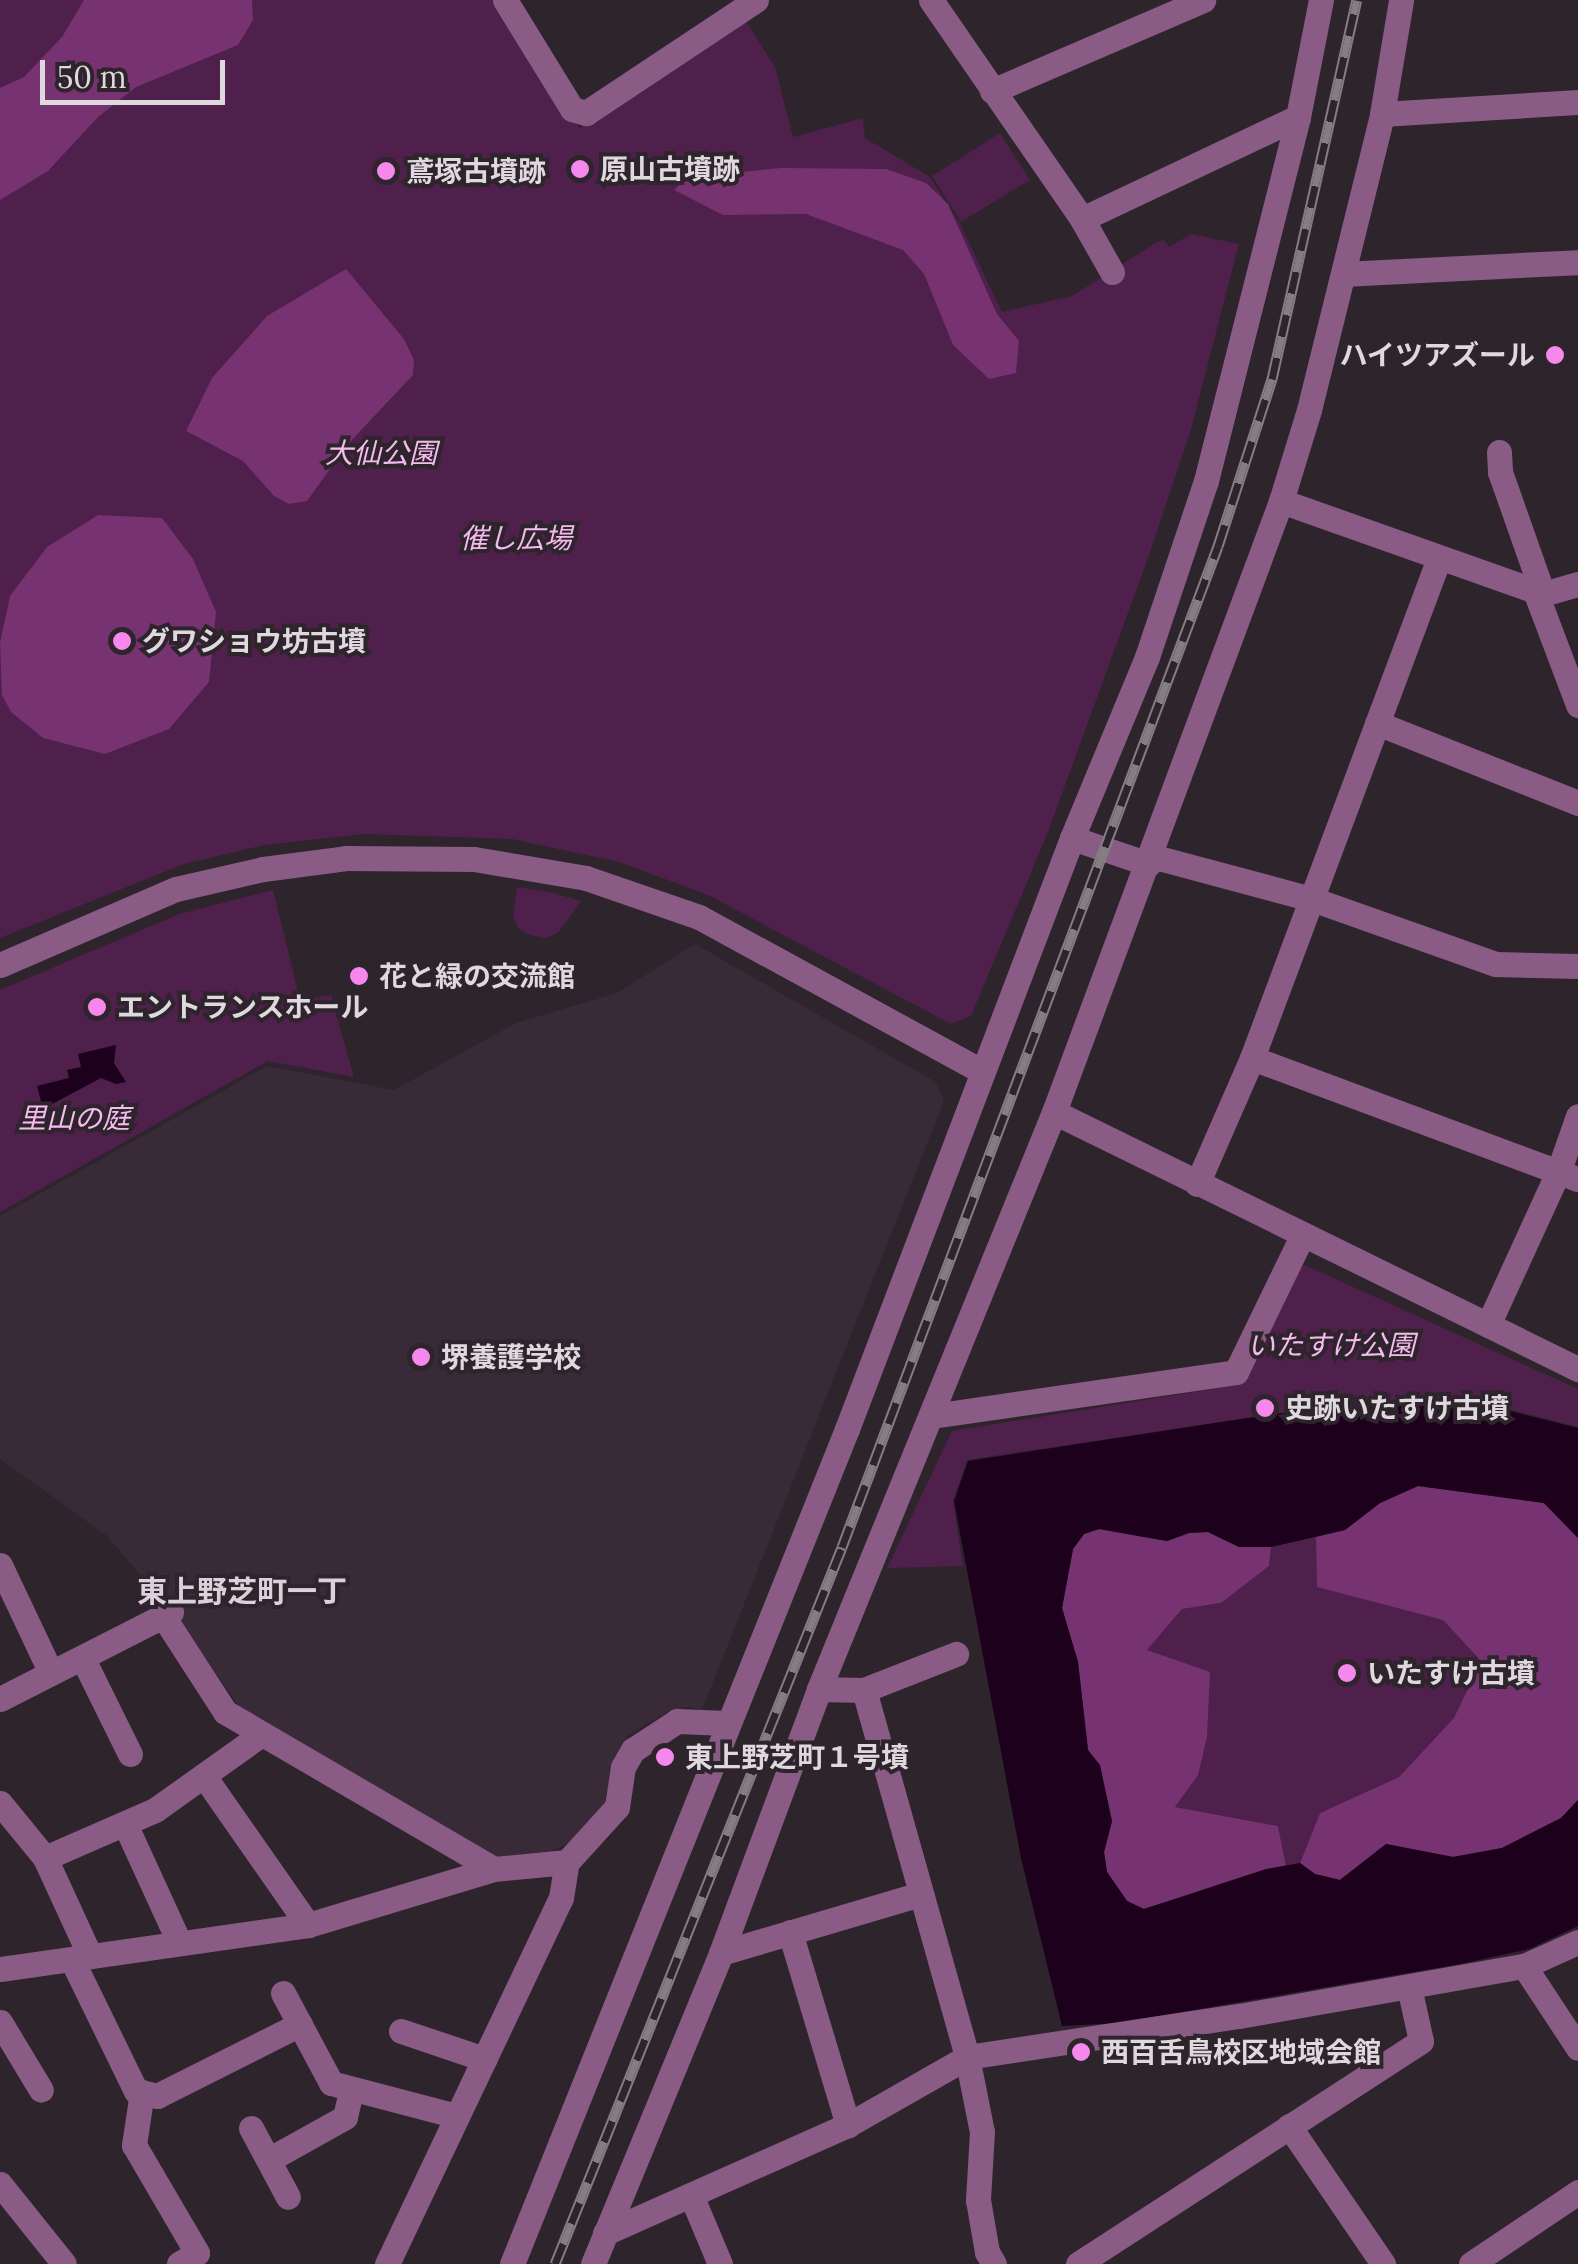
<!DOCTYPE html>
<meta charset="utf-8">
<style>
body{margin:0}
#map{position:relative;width:1578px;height:2264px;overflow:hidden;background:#2d242c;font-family:Lora,"Noto Sans JP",serif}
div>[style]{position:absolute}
.built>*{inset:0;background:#382a37}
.green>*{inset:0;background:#4e204b}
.forest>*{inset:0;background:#763271}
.water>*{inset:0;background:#1d001c}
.minor>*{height:25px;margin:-12.5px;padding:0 12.5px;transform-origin:12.5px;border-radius:12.5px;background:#895b85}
.rail>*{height:11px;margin-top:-5.5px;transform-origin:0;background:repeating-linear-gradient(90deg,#2d242c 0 22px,#857d84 0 44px);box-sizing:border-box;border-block:2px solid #857d84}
.dots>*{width:28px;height:28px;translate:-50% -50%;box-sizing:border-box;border:5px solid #2d242c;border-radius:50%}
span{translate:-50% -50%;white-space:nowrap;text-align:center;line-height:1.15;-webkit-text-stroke:8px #2d242c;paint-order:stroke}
.poi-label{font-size:28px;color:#dfd8de;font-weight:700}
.left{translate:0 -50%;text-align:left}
.right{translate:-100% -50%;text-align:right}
.park-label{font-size:28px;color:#f5bbee;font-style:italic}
.neighbourhood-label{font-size:30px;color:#ddd0db;font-weight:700}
.scale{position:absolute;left:40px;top:60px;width:185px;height:45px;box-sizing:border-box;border:5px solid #dfd8de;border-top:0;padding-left:12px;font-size:30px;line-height:35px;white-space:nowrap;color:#dfd8de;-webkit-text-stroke:8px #2d242c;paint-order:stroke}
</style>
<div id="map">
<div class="built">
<div style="clip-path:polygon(695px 944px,936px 1082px,944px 1101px,702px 1710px,687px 1707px,669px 1711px,627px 1736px,613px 1763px,609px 1796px,590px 1830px,544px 1856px,486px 1859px,242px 1711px,179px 1621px,107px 1536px,0 1459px,0 1216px,267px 1066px,394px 1090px,516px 1023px,617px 993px)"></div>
</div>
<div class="green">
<div style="clip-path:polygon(0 0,492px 0,580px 128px,746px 21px,775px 67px,793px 137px,863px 118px,865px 138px,930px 177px,960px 224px,1002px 312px,1072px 296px,1157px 242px,1164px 240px,1169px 247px,1191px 234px,1239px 244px,1190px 433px,1148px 558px,1048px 832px,971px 1016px,951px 1024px,708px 895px,619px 862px,512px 839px,364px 834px,264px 845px,184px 864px,0 938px)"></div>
<div style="clip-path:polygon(1000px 133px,1030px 180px,961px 222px,932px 176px)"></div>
<div style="clip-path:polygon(517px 887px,550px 892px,581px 901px,558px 933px,545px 938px,530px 935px,518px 928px,513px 916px)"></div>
<div style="clip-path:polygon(273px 890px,300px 1000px,331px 995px,354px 1077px,268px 1061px,0 1212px,0 990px,179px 914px)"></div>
<div style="clip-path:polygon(1305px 1265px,1578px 1389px,1578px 1427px,1478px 1401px,1429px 1399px,1273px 1414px,967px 1460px,953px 1501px,963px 1566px,887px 1568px,952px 1431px,1237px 1385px,1244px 1380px,1297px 1269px)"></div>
<div style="clip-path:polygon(1316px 1537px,1318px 1587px,1443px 1620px,1482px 1661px,1455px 1718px,1399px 1777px,1320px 1813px,1300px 1863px,1286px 1866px,1278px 1826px,1174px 1807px,1146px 1651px,1182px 1609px,1221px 1603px,1269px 1566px,1271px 1547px)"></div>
</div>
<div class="forest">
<div style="clip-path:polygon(84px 0,252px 0,253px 20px,238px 45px,136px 87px,98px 117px,48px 171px,0 200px,0 88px,24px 77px,62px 37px)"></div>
<div style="clip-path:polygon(781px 168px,886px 169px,926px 183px,948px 204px,997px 314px,1019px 341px,1016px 373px,989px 379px,953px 345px,924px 274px,903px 250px,806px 214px,723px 215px,674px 190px,688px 177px)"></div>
<div style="clip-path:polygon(346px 269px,404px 339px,414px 360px,413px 375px,348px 444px,307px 501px,289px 504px,274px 496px,243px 461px,186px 431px,212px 378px,267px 316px)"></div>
<div style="clip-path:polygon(98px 515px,162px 518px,193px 559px,216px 612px,209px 682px,169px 729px,105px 754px,43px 738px,11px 712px,2px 695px,0 643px,10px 596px,47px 547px)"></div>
<div style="clip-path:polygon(1418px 1486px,1544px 1503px,1578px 1538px,1578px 1800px,1561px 1818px,1502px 1848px,1453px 1857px,1386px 1844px,1340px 1880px,1315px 1874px,1300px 1863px,1320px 1813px,1399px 1777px,1454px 1718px,1481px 1661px,1443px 1620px,1317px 1587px,1316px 1537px,1345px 1530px,1380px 1503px)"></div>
<div style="clip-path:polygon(1099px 1529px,1167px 1541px,1189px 1533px,1208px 1532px,1239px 1547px,1271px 1547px,1269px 1566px,1221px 1603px,1182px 1609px,1147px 1650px,1210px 1672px,1207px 1737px,1198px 1775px,1175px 1807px,1278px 1826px,1286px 1866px,1143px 1909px,1127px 1901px,1107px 1872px,1104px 1852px,1112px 1821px,1088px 1750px,1078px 1662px,1062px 1608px,1073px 1549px,1084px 1534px)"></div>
</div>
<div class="water">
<div style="clip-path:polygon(116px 1045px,114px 1063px,126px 1082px,116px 1084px,101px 1078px,43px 1109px,37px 1086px,69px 1078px,67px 1070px,81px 1067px,78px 1054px)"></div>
<div style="clip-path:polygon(1429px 1400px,1478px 1403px,1578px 1428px,1578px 1538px,1544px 1503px,1418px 1486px,1380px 1503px,1345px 1530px,1271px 1547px,1239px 1547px,1208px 1532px,1189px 1533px,1167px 1541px,1099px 1529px,1084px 1534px,1073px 1549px,1062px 1608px,1078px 1662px,1088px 1750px,1100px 1765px,1112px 1821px,1104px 1852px,1107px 1872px,1127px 1901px,1144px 1909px,1266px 1869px,1300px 1863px,1315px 1874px,1340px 1880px,1386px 1844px,1453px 1857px,1502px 1848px,1561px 1818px,1578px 1800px,1578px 1926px,1529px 1949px,1460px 1964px,1118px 2023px,1062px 2026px,1021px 1858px,954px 1501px,968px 1461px,1273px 1414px)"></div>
</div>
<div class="minor">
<div style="left:505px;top:0;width:128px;rotate:58.4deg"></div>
<div style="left:572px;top:109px;width:15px;rotate:16deg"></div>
<div style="left:586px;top:113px;width:204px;rotate:-33.6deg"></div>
<div style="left:931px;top:0;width:266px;rotate:55.4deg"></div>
<div style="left:1082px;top:219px;width:61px;rotate:60.5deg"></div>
<div style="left:992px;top:91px;width:230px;rotate:-23.3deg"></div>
<div style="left:1382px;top:114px;width:196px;rotate:-3.5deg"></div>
<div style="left:1082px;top:219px;width:239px;rotate:-25.3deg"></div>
<div style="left:1343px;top:274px;width:235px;rotate:-2.9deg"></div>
<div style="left:1499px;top:452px;width:20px;rotate:87deg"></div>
<div style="left:1500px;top:472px;width:129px;rotate:70.6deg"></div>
<div style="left:1281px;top:501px;width:269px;rotate:19.5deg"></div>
<div style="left:1535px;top:591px;width:122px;rotate:69.3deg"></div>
<div style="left:1535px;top:591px;width:9px;rotate:21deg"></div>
<div style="left:1543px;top:594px;width:36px;rotate:-16deg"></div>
<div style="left:1377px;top:723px;width:216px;rotate:21.7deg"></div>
<div style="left:1072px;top:838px;width:81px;rotate:18.7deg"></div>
<div style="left:1151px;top:856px;width:167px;rotate:15deg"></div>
<div style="left:1312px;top:899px;width:195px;rotate:19.5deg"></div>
<div style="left:1496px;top:964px;width:82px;rotate:1.4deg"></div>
<div style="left:0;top:965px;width:192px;rotate:-23.4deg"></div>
<div style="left:176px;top:889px;width:89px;rotate:-12.9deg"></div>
<div style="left:263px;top:869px;width:84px;rotate:-7.5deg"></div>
<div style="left:346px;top:858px;width:128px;rotate:0.4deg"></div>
<div style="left:474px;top:859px;width:114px;rotate:9.6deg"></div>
<div style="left:586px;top:878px;width:120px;rotate:19deg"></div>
<div style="left:699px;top:917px;width:321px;rotate:28.6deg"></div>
<div style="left:1252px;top:1058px;width:348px;rotate:20.4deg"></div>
<div style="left:1054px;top:1112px;width:584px;rotate:26.13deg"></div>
<div style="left:1197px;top:1184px;width:137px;rotate:-66.4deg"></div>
<div style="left:1252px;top:1058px;width:534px;rotate:-69.49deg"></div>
<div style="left:1488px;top:1325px;width:170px;rotate:-65.4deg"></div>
<div style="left:1559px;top:1170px;width:57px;rotate:-70.6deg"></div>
<div style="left:932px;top:1416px;width:307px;rotate:-8.2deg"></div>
<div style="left:1236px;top:1372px;width:151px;rotate:-64.1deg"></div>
<div style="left:0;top:1565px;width:119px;rotate:64.7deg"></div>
<div style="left:163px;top:1616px;width:114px;rotate:57.1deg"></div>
<div style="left:225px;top:1712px;width:311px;rotate:30.3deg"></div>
<div style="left:83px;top:1659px;width:106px;rotate:63.7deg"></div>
<div style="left:819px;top:1689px;width:623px;rotate:-67.84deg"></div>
<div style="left:1054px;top:1112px;width:652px;rotate:-69.62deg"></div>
<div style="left:1281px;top:501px;width:95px;rotate:-72.9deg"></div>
<div style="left:1309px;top:410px;width:305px;rotate:-76.1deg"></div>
<div style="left:1382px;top:114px;width:116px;rotate:-80.5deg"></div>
<div style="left:864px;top:1690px;width:99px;rotate:-21.4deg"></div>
<div style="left:0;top:1699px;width:192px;rotate:-27deg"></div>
<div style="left:204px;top:1776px;width:182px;rotate:55.1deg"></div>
<div style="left:0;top:1803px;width:71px;rotate:50.7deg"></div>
<div style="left:45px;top:1858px;width:108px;rotate:65.3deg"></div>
<div style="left:125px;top:1824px;width:130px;rotate:65.4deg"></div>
<div style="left:45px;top:1858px;width:120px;rotate:-23.6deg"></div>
<div style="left:155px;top:1810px;width:129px;rotate:-35.5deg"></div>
<div style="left:790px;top:1932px;width:202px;rotate:73.3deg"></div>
<div style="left:721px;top:1953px;width:208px;rotate:-16.5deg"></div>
<div style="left:72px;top:1960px;width:146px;rotate:64deg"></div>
<div style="left:136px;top:2091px;width:22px;rotate:13deg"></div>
<div style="left:157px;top:2096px;width:160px;rotate:-26.7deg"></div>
<div style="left:1524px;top:1966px;width:98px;rotate:56.6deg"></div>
<div style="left:0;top:1969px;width:311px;rotate:-8.1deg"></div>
<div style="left:308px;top:1925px;width:194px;rotate:-16.8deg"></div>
<div style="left:494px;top:1869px;width:73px;rotate:-5.5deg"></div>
<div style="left:567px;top:1862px;width:74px;rotate:-47.7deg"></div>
<div style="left:617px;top:1807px;width:40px;rotate:-81.5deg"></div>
<div style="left:623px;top:1767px;width:20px;rotate:-60deg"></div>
<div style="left:633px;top:1750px;width:53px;rotate:-33.4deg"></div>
<div style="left:677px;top:1721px;width:50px;rotate:2.3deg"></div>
<div style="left:283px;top:1993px;width:102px;rotate:61.9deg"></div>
<div style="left:331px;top:2083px;width:130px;rotate:14.7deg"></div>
<div style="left:0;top:2022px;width:79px;rotate:58.9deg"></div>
<div style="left:401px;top:2031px;width:88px;rotate:18.6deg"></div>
<div style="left:142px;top:2092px;width:54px;rotate:98.6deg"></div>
<div style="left:134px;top:2145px;width:125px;rotate:59.7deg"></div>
<div style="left:197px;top:2253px;width:21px;rotate:149deg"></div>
<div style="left:1289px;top:2126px;width:167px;rotate:55.7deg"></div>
<div style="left:251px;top:2128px;width:78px;rotate:61.8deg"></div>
<div style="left:270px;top:2159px;width:86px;rotate:-29.2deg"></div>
<div style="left:345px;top:2117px;width:28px;rotate:-77deg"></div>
<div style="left:0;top:2184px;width:102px;rotate:51.3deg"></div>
<div style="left:691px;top:2195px;width:75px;rotate:67.2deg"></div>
<div style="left:605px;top:2233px;width:266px;rotate:-24deg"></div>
<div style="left:848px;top:2125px;width:137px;rotate:-29.7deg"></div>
<div style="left:967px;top:2057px;width:76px;rotate:78.7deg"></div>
<div style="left:982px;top:2132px;width:68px;rotate:93.4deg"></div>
<div style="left:978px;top:2200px;width:53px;rotate:80.2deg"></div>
<div style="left:987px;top:2252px;width:14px;rotate:60deg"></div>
<div style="left:387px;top:2264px;width:405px;rotate:-64.6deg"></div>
<div style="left:561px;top:1898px;width:36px;rotate:-81deg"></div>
<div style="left:512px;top:2264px;width:900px;rotate:-68.14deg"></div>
<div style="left:847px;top:1429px;width:632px;rotate:-69.16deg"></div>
<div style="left:1072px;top:838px;width:196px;rotate:-67.5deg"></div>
<div style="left:1147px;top:657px;width:186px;rotate:-71.5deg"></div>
<div style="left:1206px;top:481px;width:375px;rotate:-75.8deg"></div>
<div style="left:1298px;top:117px;width:119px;rotate:-78.9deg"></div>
<div style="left:593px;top:2264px;width:336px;rotate:-67.6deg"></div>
<div style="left:721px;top:1953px;width:282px;rotate:-69.6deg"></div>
<div style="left:819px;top:1689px;width:45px;rotate:1.3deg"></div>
<div style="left:864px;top:1690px;width:381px;rotate:74.3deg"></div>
<div style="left:967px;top:2057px;width:275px;rotate:-8.6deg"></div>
<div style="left:1239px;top:2016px;width:289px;rotate:-10deg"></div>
<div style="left:1524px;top:1966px;width:59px;rotate:-24deg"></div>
<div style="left:1078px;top:2264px;width:409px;rotate:-33deg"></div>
<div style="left:1421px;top:2041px;width:55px;rotate:-102.5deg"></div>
<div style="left:1471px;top:2264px;width:129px;rotate:-33.9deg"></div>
</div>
<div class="rail">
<div style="left:555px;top:2264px;width:772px;rotate:-68.18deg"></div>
<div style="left:842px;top:1547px;width:1069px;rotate:-69.41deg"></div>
<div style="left:1218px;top:546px;width:176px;rotate:-72.1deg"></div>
<div style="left:1272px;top:379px;width:388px;rotate:-77.4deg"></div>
</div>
<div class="dots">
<div style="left:580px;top:169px;background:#f688ed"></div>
<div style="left:386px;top:171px;background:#f688ed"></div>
<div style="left:1555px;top:355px;background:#f688ed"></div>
<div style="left:122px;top:641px;background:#f688ed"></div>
<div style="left:359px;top:976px;background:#f688ed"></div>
<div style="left:97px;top:1007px;background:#f688ed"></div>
<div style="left:421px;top:1357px;background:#f688ed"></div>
<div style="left:1265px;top:1408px;background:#f688ed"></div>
<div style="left:1347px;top:1673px;background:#f688ed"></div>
<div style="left:665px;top:1757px;background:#f688ed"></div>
<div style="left:1081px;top:2052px;background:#f688ed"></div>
</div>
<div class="poi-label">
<span class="left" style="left:600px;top:169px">原山古墳跡</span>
<span class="left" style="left:406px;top:171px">鳶塚古墳跡</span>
<span class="right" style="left:1535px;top:355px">ハイツアズール</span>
<span class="left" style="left:142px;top:641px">グワショウ坊古墳</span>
<span class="left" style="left:379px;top:976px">花と緑の交流館</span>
<span class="left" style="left:117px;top:1007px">エントランスホール</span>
<span class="left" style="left:441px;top:1357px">堺養護学校</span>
<span class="left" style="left:1285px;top:1408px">史跡いたすけ古墳</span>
<span class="left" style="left:1367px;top:1673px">いたすけ古墳</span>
<span class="left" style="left:685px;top:1757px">東上野芝町１号墳</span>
<span class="left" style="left:1101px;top:2052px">西百舌鳥校区地域会館</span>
</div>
<div class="park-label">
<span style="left:381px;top:453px">大仙公園</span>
<span style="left:516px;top:538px">催し広場</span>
<span style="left:74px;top:1118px">里山の庭</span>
<span style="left:1331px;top:1345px">いたすけ公園</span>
</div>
<div class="neighbourhood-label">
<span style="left:242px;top:1591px">東上野芝町一丁</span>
</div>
<div class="scale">50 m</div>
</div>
